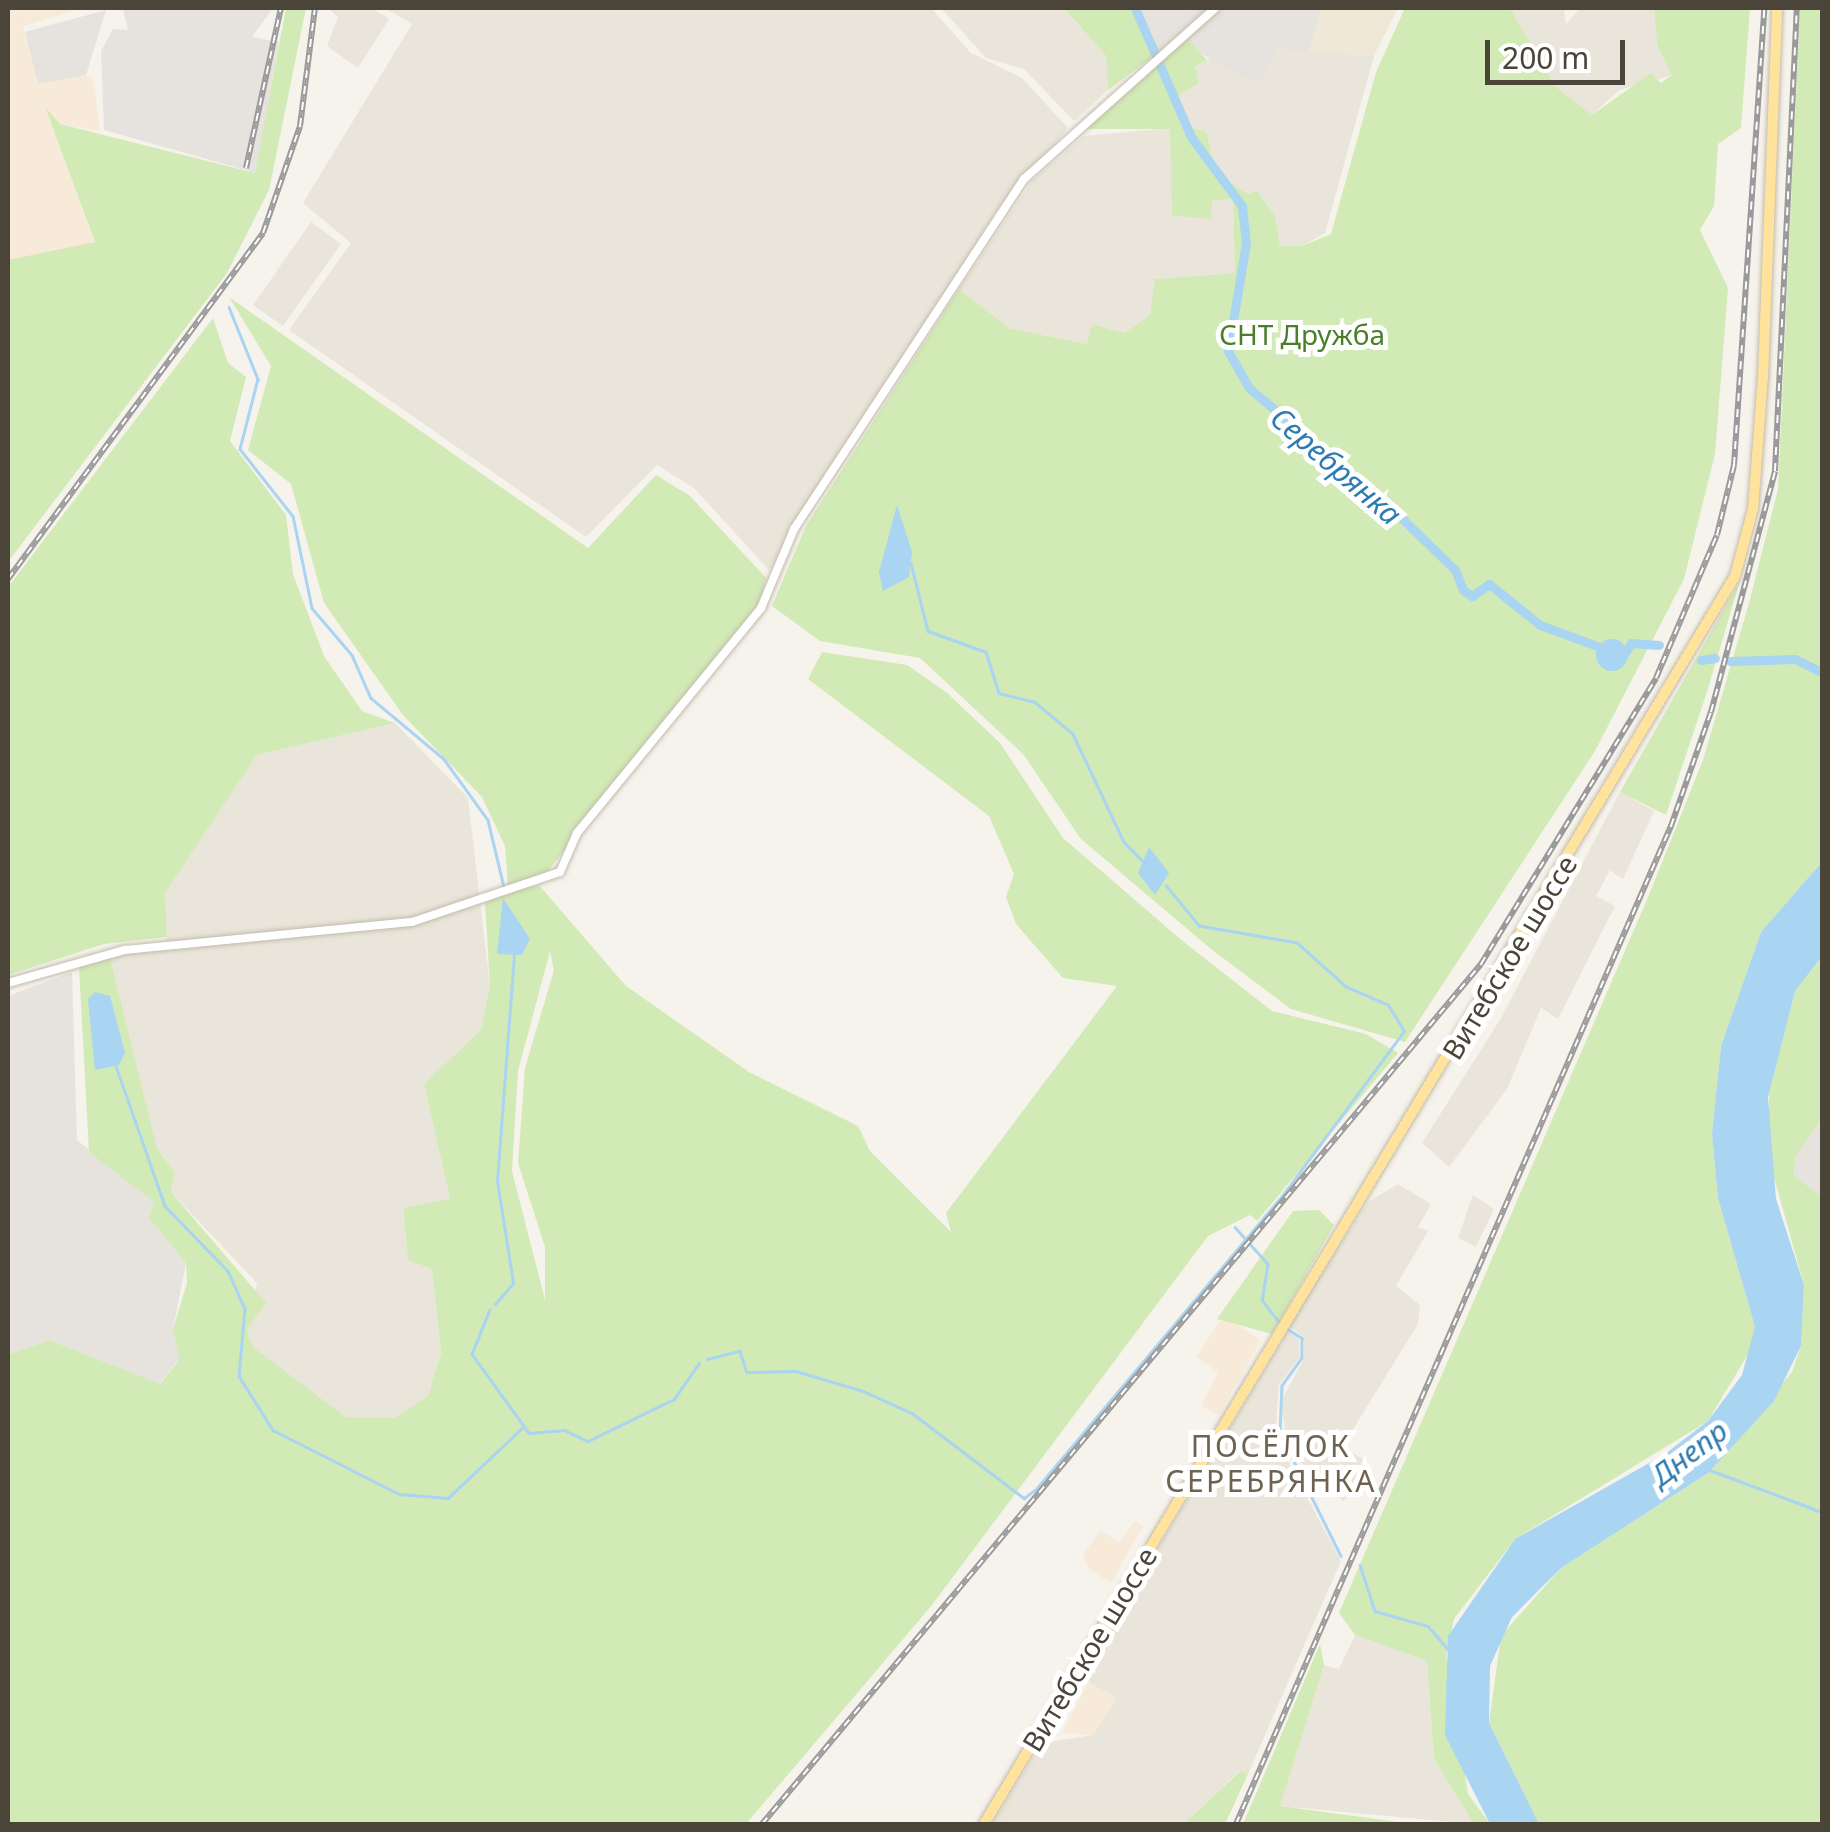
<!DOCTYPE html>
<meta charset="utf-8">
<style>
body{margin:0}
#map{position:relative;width:1830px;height:1832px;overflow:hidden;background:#f6f3ec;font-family:"Noto Sans",sans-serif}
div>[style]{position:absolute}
.residential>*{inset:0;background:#eae5da}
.commercial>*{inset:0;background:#f7ead8}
.industrial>*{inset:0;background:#e6e2dd}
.education>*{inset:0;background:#efe8d6}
.green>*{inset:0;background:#d2eab5}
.water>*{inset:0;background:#a9d4f2}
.round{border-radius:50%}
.stream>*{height:2.5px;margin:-1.25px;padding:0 1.25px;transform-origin:1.25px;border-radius:1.25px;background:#a9d4f2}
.river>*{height:9px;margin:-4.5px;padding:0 4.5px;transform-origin:4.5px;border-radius:4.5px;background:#a9d4f2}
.roads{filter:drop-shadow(0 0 2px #c2bbae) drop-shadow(0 0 2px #c2bbae)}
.minor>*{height:8px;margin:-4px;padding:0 4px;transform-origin:4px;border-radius:4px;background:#fff}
.major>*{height:10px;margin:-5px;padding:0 5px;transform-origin:5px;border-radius:5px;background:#ffe39c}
.rail>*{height:6px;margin-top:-3px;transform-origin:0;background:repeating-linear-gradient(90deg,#fff 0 8px,#9a9a9a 0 16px);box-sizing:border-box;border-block:2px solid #9a9a9a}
span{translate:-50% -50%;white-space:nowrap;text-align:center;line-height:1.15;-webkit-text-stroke:10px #fff;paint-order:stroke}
.park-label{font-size:28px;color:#4a7f2a}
.street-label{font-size:28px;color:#4b4439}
.water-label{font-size:30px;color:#2e7ab2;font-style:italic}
.neighbourhood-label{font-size:30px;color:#6e6250;letter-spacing:2.5px}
.frame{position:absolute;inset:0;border:10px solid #4b4439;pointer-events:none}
.scale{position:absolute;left:1485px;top:40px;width:140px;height:45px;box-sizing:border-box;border:5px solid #4b4439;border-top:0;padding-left:12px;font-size:30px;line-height:35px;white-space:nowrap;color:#4b4439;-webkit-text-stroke:8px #fff;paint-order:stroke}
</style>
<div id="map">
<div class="residential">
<div style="clip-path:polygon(371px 8px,389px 19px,358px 68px,327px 46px,338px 17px,328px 8px)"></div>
<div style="clip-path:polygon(385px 8px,931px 8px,971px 53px,1022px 78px,1068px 128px,997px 210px,769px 570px,694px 488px,657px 465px,586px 537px,289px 330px,351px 243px,303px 203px,412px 24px)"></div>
<div style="clip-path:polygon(941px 8px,1064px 8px,1106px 56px,1108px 90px,1074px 121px,1024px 69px,986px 58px)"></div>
<div style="clip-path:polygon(1510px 8px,1564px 8px,1566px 24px,1580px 8px,1654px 8px,1657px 46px,1673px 75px,1619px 90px,1592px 115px,1555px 86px)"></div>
<div style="clip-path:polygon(1277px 48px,1374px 56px,1325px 233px,1302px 246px,1280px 246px,1275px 215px,1257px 191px,1248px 194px,1215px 172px,1207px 132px,1190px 127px,1178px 95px,1198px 83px,1195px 67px,1211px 58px,1257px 83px)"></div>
<div style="clip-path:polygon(1170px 128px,1211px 201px,1233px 199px,1235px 273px,1156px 279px,1150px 315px,1124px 333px,1092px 324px,1088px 344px,1009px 328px,959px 289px,1032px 181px,1084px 136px)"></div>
<div style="clip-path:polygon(311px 222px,341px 244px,283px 326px,253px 305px)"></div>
<div style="clip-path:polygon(395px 723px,468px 798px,490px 986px,481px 1031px,424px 1084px,450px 1199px,403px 1209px,408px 1259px,432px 1269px,441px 1353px,428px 1396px,394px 1418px,346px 1417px,253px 1347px,247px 1329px,257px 1283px,171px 1192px,175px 1173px,157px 1148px,110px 957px,167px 947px,165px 893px,257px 755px)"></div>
<div style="clip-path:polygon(1620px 792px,1654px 811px,1623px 879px,1610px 870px,1596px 896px,1615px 906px,1558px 1019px,1541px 1008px,1507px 1089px,1449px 1167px,1422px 1143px,1501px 1018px)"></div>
<div style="clip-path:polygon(1398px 1184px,1431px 1204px,1418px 1227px,1428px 1231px,1396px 1286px,1420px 1305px,1418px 1324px,1342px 1447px,1365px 1460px,1344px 1501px,1288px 1451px,1281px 1401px,1304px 1359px,1304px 1337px,1288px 1326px,1367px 1203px)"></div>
<div style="clip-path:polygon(1473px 1195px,1494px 1209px,1476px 1247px,1458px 1238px)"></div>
<div style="clip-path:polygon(1288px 1331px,1299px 1339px,1300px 1357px,1279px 1385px,1275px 1437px,1341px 1561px,1248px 1774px,1239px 1771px,1184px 1824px,992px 1824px,1042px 1743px,1093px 1735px,1116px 1699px,1088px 1682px,1092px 1659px)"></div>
<div style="clip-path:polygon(1355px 1635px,1427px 1661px,1434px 1759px,1474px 1824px,1279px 1806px,1324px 1665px,1339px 1669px)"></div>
</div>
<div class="commercial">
<div style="clip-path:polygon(8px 8px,84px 8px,23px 26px,38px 84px,86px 75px,94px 82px,100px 131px,60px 124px,45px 108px,95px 243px,8px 260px)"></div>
<div style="clip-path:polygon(1223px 1316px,1261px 1340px,1219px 1415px,1201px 1406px,1218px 1372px,1196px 1357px)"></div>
<div style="clip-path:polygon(1135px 1521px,1143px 1526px,1111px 1583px,1088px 1568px,1083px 1555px,1100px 1530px,1119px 1542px)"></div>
<div style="clip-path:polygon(1088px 1682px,1117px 1698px,1093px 1735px,1062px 1733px)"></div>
</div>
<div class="industrial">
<div style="clip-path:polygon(123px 8px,273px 8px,252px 37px,279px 42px,256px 173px,104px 130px,101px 51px,113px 29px,128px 30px)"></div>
<div style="clip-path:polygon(1139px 8px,1210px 8px,1160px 51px)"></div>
<div style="clip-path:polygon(1220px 8px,1322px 8px,1309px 51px,1277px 49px,1258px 84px,1192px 49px,1186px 37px)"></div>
<div style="clip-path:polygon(106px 10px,86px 75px,38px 84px,25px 32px)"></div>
<div style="clip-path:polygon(72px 972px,77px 1140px,154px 1202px,149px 1218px,186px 1263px,173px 1329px,179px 1359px,159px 1384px,49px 1340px,8px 1355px,8px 996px)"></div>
<div style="clip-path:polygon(1822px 1118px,1822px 1196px,1794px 1176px,1795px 1157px)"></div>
</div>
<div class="education">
<div style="clip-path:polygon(1322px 8px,1398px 8px,1374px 56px,1309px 51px)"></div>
</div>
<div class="green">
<div style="clip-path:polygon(286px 8px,306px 8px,269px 190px,227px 273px,8px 562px,8px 260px,95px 242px,45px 107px,60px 124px,255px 173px)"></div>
<div style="clip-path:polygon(1064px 8px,1139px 8px,1160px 51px,1108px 90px,1106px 56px)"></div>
<div style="clip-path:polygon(1405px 8px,1510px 8px,1555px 86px,1592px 115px,1651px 73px,1661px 83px,1672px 75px,1657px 45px,1654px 8px,1750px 8px,1741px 128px,1718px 144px,1714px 206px,1700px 230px,1728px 288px,1715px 454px,1684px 579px,1595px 751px,1405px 1042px,1291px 1009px,1211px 949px,1081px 839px,1023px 754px,920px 658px,820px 641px,772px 606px,806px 526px,959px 289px,1009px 328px,1087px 344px,1092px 324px,1124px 333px,1150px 315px,1155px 279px,1235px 273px,1233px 199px,1212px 201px,1211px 219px,1172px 215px,1170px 129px,1078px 129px,1186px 37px,1207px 60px,1195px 67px,1199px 83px,1178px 95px,1190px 127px,1207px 132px,1215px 172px,1248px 194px,1257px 191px,1275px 215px,1280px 246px,1302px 246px,1331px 234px,1376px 72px)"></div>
<div style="clip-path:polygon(1800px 8px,1822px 8px,1822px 862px,1761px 932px,1721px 1046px,1712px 1134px,1718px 1198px,1755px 1327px,1751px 1349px,1708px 1421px,1515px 1539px,1454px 1619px,1446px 1655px,1468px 1794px,1490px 1824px,1474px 1824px,1434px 1759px,1427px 1661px,1355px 1635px,1339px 1613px,1649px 895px,1703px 760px,1749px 603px,1778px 489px)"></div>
<div style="clip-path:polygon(229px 297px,588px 548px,656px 475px,690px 496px,766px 578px,761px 601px,544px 876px,508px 886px,505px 846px,482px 797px,403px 715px,324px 603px,291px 484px,248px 450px,271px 366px)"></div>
<div style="clip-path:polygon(213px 318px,228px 363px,246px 377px,230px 441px,286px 515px,293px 574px,324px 656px,362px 711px,395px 723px,257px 755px,165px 893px,167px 937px,104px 944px,8px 975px,8px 587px)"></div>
<div style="clip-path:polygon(1740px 581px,1706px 695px,1666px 815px,1620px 792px)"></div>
<div style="clip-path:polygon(evenodd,822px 652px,907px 665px,946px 692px,1000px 743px,1063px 838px,1185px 943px,1272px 1011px,1366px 1034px,1398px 1053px,1257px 1221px,1250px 1215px,1208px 1236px,932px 1605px,746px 1824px,8px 1824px,8px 1355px,49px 1340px,160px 1384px,179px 1360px,173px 1329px,187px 1283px,186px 1263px,149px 1218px,154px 1202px,89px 1152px,79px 967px,110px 957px,157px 1148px,175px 1173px,171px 1192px,266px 1303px,247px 1329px,253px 1347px,346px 1417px,394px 1418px,428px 1396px,441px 1353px,432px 1269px,408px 1260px,403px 1208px,450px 1199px,424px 1084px,481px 1030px,490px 986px,485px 902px,518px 890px,539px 885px,626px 986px,749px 1072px,858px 1126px,870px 1151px,951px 1232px,946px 1213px,1117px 986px,1063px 978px,1016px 924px,1006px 897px,1014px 874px,989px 816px,808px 679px,822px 652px,550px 951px,554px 970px,525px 1068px,518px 1163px,545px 1247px,545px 1300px,512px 1171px,518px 1071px,550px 951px)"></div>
<div style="clip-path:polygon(1822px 956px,1822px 1118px,1795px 1157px,1794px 1176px,1822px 1196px,1822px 1824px,1539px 1824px,1489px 1723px,1501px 1636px,1561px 1568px,1708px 1473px,1792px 1372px,1801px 1346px,1804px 1285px,1769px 1159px,1769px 1075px,1795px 990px)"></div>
<div style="clip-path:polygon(1319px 1210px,1334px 1225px,1272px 1334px,1217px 1319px,1293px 1211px)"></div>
<div style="clip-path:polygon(1320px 1644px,1324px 1665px,1280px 1806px,1413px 1824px,1243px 1824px)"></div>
<div style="clip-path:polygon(1240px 1771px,1248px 1774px,1225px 1824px,1184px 1824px)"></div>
</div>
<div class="water">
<div style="clip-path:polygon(897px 505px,912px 552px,909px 577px,883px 591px,879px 572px)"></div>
<div class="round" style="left:1596px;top:639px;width:32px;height:32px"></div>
<div style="clip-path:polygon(1149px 847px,1169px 873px,1155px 895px,1138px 873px)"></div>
<div style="clip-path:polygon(1822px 862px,1822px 956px,1795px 991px,1768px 1097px,1776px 1199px,1804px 1285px,1801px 1346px,1774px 1401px,1708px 1473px,1561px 1568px,1512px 1617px,1490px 1666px,1489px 1723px,1539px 1824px,1490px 1824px,1445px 1735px,1448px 1636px,1515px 1539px,1665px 1454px,1708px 1421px,1742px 1375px,1755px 1327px,1718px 1198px,1712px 1134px,1721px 1046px,1761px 932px)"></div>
<div style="clip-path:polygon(503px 898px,530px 939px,522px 955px,497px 954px)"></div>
<div style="clip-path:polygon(95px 992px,110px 996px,125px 1053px,119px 1065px,95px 1070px,88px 999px)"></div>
</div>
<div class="stream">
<div style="left:229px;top:307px;width:78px;rotate:68.1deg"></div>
<div style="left:258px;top:379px;width:72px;rotate:104.4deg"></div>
<div style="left:240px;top:449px;width:85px;rotate:51.7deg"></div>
<div style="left:293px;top:516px;width:94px;rotate:78.3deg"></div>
<div style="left:312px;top:608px;width:62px;rotate:49.6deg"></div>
<div style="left:352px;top:655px;width:47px;rotate:66.2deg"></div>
<div style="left:371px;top:698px;width:95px;rotate:39.9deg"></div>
<div style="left:444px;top:759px;width:75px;rotate:54.2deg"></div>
<div style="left:488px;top:820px;width:69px;rotate:76.6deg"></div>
<div style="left:911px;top:563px;width:70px;rotate:76deg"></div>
<div style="left:928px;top:631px;width:62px;rotate:19.9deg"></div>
<div style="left:986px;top:652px;width:43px;rotate:72.4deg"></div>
<div style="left:999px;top:693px;width:37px;rotate:14deg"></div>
<div style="left:1035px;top:702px;width:50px;rotate:40.1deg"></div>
<div style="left:1073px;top:734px;width:119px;rotate:64.7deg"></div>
<div style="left:1124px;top:842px;width:28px;rotate:45deg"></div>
<div style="left:116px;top:1066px;width:148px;rotate:70.7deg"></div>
<div style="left:165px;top:1206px;width:91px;rotate:45.9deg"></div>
<div style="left:228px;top:1271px;width:42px;rotate:65.9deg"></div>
<div style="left:245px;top:1309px;width:67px;rotate:95.1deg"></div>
<div style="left:239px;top:1376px;width:64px;rotate:57.8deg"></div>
<div style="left:273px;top:1430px;width:141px;rotate:26.9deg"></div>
<div style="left:399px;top:1494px;width:49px;rotate:4.7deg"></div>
<div style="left:448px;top:1498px;width:102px;rotate:-43.4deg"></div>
<div style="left:1235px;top:1227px;width:50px;rotate:48.3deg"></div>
<div style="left:1268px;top:1264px;width:36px;rotate:99deg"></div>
<div style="left:1262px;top:1300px;width:29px;rotate:52deg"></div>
<div style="left:495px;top:1304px;width:28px;rotate:-49deg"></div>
<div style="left:513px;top:1283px;width:103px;rotate:-98.9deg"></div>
<div style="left:497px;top:1181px;width:226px;rotate:-85.7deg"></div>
<div style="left:490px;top:1310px;width:48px;rotate:112.2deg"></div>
<div style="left:472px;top:1354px;width:97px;rotate:54.2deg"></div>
<div style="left:529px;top:1433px;width:35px;rotate:-5deg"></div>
<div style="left:564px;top:1430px;width:26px;rotate:25deg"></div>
<div style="left:588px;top:1441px;width:96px;rotate:-26deg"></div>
<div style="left:674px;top:1399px;width:44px;rotate:-55.2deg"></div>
<div style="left:1286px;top:1328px;width:19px;rotate:32deg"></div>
<div style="left:1302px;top:1338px;width:20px;rotate:90deg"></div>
<div style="left:1302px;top:1358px;width:34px;rotate:126deg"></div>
<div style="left:1282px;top:1386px;width:47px;rotate:92.4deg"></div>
<div style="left:1280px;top:1433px;width:137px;rotate:63.6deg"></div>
<div style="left:707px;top:1359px;width:34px;rotate:-14deg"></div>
<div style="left:740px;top:1351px;width:22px;rotate:72deg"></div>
<div style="left:747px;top:1372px;width:49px;rotate:-1.2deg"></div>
<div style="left:796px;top:1371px;width:70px;rotate:16.6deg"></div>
<div style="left:863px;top:1391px;width:54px;rotate:24.2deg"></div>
<div style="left:912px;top:1413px;width:141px;rotate:37.2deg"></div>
<div style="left:1024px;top:1498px;width:15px;rotate:-37deg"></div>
<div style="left:1036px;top:1489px;width:383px;rotate:-50deg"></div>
<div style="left:1282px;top:1196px;width:205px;rotate:-53.5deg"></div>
<div style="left:1404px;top:1031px;width:31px;rotate:-122deg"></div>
<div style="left:1388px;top:1005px;width:46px;rotate:-156.8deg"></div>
<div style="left:1346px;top:987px;width:66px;rotate:-138.1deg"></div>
<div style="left:1297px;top:943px;width:99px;rotate:-170.2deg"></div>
<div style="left:1199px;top:926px;width:52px;rotate:-129.5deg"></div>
<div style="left:1707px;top:1469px;width:123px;rotate:20.5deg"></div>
<div style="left:1360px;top:1565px;width:48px;rotate:71.9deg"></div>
<div style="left:1375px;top:1611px;width:55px;rotate:15.8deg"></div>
<div style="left:1428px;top:1626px;width:30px;rotate:49deg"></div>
</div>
<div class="river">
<div style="left:1135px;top:8px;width:141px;rotate:66.5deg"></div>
<div style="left:1191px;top:137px;width:86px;rotate:53.5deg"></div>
<div style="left:1242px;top:206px;width:37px;rotate:84deg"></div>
<div style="left:1246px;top:243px;width:109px;rotate:99.5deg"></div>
<div style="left:1228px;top:351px;width:43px;rotate:60.4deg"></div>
<div style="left:1249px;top:388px;width:180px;rotate:40deg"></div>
<div style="left:1387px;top:504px;width:95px;rotate:44.1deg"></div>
<div style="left:1455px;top:570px;width:22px;rotate:68deg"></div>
<div style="left:1463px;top:590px;width:11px;rotate:34deg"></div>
<div style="left:1472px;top:596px;width:21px;rotate:-35deg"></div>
<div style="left:1489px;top:584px;width:65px;rotate:38.8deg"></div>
<div style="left:1540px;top:625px;width:72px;rotate:20.2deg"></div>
<div style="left:1623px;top:656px;width:15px;rotate:-58deg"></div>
<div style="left:1631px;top:643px;width:28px;rotate:4deg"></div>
<div style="left:1701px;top:660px;width:14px;rotate:-8deg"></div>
<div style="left:1730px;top:661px;width:65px;rotate:-1.8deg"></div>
<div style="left:1795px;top:659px;width:30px;rotate:26deg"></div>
</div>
<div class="roads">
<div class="minor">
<div style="left:8px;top:983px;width:122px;rotate:-15.8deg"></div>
<div style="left:125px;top:950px;width:288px;rotate:-5.6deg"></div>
<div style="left:412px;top:922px;width:156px;rotate:-18.7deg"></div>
<div style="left:560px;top:872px;width:43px;rotate:-66.4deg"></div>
<div style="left:577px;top:833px;width:291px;rotate:-50.7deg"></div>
<div style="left:761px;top:608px;width:86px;rotate:-67.3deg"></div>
<div style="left:794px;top:529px;width:419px;rotate:-56.7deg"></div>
<div style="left:1024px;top:179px;width:256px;rotate:-41.8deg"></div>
</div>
<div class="major">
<div style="left:984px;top:1824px;width:1457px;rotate:-58.96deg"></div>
<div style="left:1735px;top:576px;width:69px;rotate:-75deg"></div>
<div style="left:1753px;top:509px;width:132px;rotate:-85.7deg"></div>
<div style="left:1763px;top:377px;width:369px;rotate:-87.8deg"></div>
</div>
</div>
<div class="rail">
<div style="left:246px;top:168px;width:164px;rotate:-77.7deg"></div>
<div style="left:8px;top:579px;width:430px;rotate:-53.6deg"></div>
<div style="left:263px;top:233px;width:113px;rotate:-70.9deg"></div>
<div style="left:300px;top:126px;width:119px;rotate:-82.8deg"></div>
<div style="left:762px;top:1824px;width:1121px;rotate:-50.1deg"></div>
<div style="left:1481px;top:964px;width:335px;rotate:-58.5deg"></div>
<div style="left:1656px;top:678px;width:155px;rotate:-66.9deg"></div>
<div style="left:1717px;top:535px;width:72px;rotate:-76.3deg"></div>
<div style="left:1734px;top:465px;width:458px;rotate:-86.2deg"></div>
<div style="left:1236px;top:1824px;width:1089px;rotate:-66.45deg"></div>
<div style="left:1671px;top:826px;width:121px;rotate:-70.7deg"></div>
<div style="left:1711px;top:712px;width:249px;rotate:-75.1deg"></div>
<div style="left:1775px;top:471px;width:464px;rotate:-87.3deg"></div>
</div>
<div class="park-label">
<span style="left:1302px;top:334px">СНТ Дружба</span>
</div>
<div class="street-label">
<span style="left:1509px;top:957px;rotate:-59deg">Витебское шоссе</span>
<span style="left:1089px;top:1649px;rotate:-59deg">Витебское шоссе</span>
</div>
<div class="water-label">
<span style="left:1336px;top:466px;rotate:41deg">Серебрянка</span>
<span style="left:1689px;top:1453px;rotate:-37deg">Днепр</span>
</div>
<div class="neighbourhood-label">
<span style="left:1271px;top:1463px">ПОСЁЛОК<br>СЕРЕБРЯНКА</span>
</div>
<div class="frame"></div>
<div class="scale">200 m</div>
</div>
